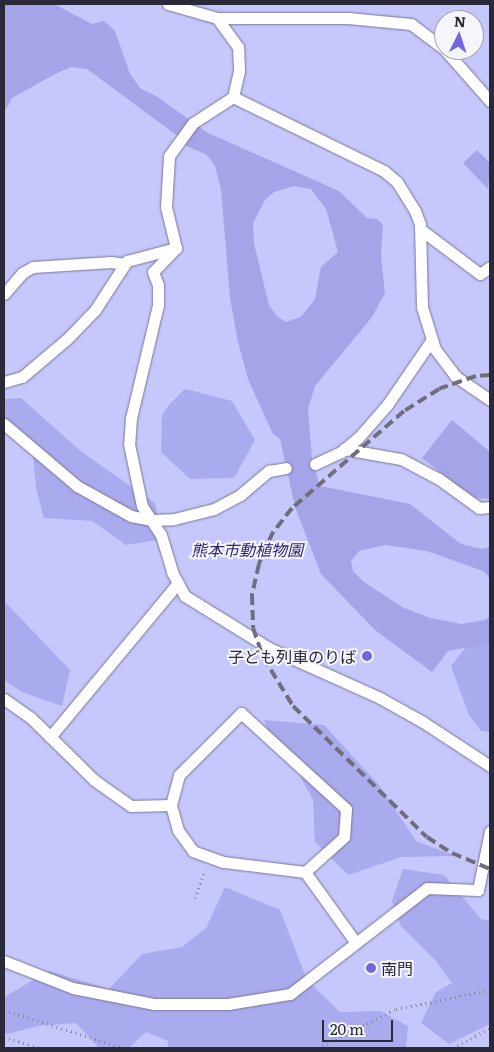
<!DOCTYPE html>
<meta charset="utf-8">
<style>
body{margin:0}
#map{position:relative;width:494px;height:1052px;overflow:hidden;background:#f5f5fc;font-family:Literata,"Noto Sans JP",serif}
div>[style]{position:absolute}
.green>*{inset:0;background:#c6c7fd}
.forest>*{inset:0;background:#aae}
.water>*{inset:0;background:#a5a4e8}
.path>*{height:3px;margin-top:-1.5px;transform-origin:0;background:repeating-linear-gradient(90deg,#898993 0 1px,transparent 0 5px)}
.roads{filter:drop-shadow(0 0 1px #787898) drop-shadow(0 0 1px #787898)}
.lane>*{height:11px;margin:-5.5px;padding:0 5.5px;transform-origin:5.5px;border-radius:5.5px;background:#fff}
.rail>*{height:4px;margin-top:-2px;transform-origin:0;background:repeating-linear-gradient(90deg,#6f6f7b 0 10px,transparent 0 15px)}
.dots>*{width:14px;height:14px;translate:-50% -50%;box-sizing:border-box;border:2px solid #f5f5fc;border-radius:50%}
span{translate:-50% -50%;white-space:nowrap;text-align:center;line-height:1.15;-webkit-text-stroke:4px #f5f5fc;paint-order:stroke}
.park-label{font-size:16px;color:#2f2370;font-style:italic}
.poi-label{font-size:16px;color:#292937}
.right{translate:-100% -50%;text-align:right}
.left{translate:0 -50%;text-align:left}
.frame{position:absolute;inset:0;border:5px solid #292937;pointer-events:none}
.north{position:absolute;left:434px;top:10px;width:50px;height:50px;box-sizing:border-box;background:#f5f5fc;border:1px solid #a3a3ad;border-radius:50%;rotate:4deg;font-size:14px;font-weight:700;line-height:20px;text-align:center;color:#292937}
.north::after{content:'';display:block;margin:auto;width:18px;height:22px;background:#7366e1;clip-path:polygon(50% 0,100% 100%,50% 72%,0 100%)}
.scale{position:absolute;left:322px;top:1020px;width:71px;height:22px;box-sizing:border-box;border:2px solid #292937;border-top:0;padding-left:6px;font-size:15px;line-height:18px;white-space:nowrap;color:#292937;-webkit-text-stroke:4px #f5f5fc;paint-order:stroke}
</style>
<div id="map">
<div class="green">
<div style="clip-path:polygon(evenodd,4px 4px,490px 4px,490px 1048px,4px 1048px,4px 4px,444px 20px,474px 20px,474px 50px,444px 50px,444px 20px)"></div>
</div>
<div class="forest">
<div style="clip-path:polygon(185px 389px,232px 401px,255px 440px,234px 478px,190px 479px,161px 452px,162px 416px,168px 406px)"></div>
<div style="clip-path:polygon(21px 398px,83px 453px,155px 503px,163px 539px,126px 545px,92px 521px,44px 518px,36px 488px,33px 454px,4px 430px,4px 399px)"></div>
<div style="clip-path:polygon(4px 601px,70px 670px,62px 706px,22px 692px,4px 680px)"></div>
<div style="clip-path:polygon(490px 639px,490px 732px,481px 731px,469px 715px,451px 666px,469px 643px)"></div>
<div style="clip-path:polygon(264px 720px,324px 725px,378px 784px,417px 842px,457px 856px,402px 857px,348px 875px,315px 842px,313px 800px,290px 757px,269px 735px)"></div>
<div style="clip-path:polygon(403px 869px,444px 875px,481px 919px,490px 921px,490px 1024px,449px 1044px,421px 1023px,436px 992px,452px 983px,435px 960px,401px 926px,392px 901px)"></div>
<div style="clip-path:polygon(225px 887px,280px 910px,307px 980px,340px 1012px,380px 1011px,408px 1026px,406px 1048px,168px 1048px,168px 1041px,146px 1032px,129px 1048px,99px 1048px,76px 1023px,38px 1026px,7px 1034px,4px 1032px,4px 997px,49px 971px,109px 989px,142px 954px,182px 947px,206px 928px)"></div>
</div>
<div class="water">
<div style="clip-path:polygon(evenodd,4px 4px,54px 4px,92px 24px,104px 21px,115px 31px,130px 74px,141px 89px,156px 96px,208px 133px,339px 191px,367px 218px,377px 219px,383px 225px,381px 257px,385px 293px,372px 317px,315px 386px,308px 409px,312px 459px,320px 486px,410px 504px,461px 544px,482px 549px,490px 547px,490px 578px,483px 571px,427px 551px,385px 545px,359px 551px,351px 561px,353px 571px,364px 582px,402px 607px,430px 618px,462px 624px,485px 620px,490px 616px,490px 643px,448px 651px,432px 672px,375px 630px,321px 574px,295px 507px,280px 439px,273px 434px,248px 379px,238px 342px,230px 298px,221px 189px,215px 166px,207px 155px,184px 145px,179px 137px,87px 69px,71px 67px,55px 74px,12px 98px,4px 112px,4px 4px,294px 186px,311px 189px,326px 209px,338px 252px,321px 267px,315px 299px,301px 317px,286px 322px,277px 316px,269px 305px,254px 244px,253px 223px,265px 200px,274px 192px,294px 186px)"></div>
<div style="clip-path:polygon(477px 150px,490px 163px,488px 189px,463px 163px)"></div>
<div style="clip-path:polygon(452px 420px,490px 452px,490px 499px,473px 498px,422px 458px)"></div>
</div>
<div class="path">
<div style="left:195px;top:898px;width:28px;rotate:-71deg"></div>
<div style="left:4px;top:1010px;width:125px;rotate:17.7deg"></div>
<div style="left:4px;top:1037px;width:37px;rotate:17deg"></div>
<div style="left:318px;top:1048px;width:87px;rotate:-26.6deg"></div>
<div style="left:396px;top:1009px;width:96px;rotate:-11.4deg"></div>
<div style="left:453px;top:1048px;width:42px;rotate:-28.4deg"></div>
</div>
<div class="roads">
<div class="lane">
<div style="left:168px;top:4px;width:51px;rotate:15.9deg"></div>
<div style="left:217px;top:18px;width:131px"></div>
<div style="left:348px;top:18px;width:63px;rotate:5.4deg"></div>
<div style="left:411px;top:24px;width:41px;rotate:37.1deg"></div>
<div style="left:445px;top:50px;width:68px;rotate:48.6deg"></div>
<div style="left:233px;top:97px;width:168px;rotate:26.1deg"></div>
<div style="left:384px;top:171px;width:17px;rotate:40deg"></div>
<div style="left:397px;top:182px;width:34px;rotate:58deg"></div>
<div style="left:415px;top:211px;width:14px;rotate:69deg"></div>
<div style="left:420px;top:224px;width:83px;rotate:88.6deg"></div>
<div style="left:422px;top:307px;width:44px;rotate:72.8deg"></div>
<div style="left:435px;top:349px;width:34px;rotate:53deg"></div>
<div style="left:455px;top:376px;width:42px;rotate:34.4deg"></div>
<div style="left:420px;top:229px;width:75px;rotate:36.9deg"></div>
<div style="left:480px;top:274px;width:12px;rotate:-35deg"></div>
<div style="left:176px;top:248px;width:33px;rotate:134deg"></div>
<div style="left:153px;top:272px;width:14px;rotate:69deg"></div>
<div style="left:158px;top:285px;width:20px;rotate:90deg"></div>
<div style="left:158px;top:305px;width:116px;rotate:103.4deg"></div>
<div style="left:131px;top:418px;width:26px;rotate:94deg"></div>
<div style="left:129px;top:444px;width:63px;rotate:78.2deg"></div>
<div style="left:142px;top:506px;width:35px;rotate:57deg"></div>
<div style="left:161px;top:535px;width:39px;rotate:73deg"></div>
<div style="left:172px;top:572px;width:27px;rotate:62deg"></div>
<div style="left:185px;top:596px;width:99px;rotate:31.8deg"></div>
<div style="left:269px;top:648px;width:122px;rotate:24.2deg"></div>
<div style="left:380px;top:698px;width:49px;rotate:29.2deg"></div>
<div style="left:423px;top:722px;width:80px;rotate:33.3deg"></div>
<div style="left:4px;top:294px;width:28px;rotate:-49deg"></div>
<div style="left:22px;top:273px;width:13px;rotate:-29deg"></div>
<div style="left:33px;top:267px;width:78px;rotate:-3.7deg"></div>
<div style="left:111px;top:262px;width:14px;rotate:8deg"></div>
<div style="left:4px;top:382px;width:19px;rotate:-16deg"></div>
<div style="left:22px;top:377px;width:59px;rotate:-40.2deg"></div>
<div style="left:67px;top:339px;width:40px;rotate:-46deg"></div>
<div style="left:95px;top:310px;width:59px;rotate:-56.9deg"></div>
<div style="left:127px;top:261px;width:51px;rotate:-14.9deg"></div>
<div style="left:176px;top:248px;width:42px;rotate:-103.7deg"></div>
<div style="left:166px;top:207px;width:51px;rotate:-86.6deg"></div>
<div style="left:169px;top:156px;width:41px;rotate:-54deg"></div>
<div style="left:193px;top:123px;width:48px;rotate:-33deg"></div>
<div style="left:233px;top:97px;width:27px;rotate:-77deg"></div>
<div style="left:239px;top:71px;width:24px;rotate:-92deg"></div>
<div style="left:238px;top:47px;width:36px;rotate:-126deg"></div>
<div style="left:4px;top:424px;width:96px;rotate:40.3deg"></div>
<div style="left:77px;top:486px;width:62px;rotate:29.1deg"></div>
<div style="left:131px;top:516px;width:20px;rotate:11deg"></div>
<div style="left:151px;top:520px;width:23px;rotate:-2deg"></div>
<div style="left:174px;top:519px;width:41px;rotate:-14deg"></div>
<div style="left:214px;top:509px;width:30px;rotate:-28deg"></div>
<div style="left:240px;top:495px;width:38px;rotate:-40deg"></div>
<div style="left:269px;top:471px;width:17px;rotate:-10deg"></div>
<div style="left:344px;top:449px;width:58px;rotate:10deg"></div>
<div style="left:401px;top:459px;width:43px;rotate:27.8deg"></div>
<div style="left:439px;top:479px;width:49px;rotate:35.9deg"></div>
<div style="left:479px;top:508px;width:11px;rotate:-5deg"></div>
<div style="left:315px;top:464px;width:29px;rotate:-25deg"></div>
<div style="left:341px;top:452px;width:23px;rotate:-40deg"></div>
<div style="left:359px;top:437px;width:43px;rotate:-48.8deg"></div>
<div style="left:387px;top:405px;width:78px;rotate:-55.5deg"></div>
<div style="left:4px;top:699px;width:33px;rotate:35deg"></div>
<div style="left:31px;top:718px;width:88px;rotate:44.5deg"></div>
<div style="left:94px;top:780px;width:45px;rotate:35.1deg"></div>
<div style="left:131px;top:806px;width:40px;rotate:-1.4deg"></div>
<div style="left:241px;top:713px;width:142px;rotate:42.4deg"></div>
<div style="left:346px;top:809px;width:28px;rotate:94deg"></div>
<div style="left:344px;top:837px;width:52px;rotate:138.1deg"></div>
<div style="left:305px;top:872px;width:83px;rotate:-173deg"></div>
<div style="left:223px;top:862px;width:32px;rotate:-160deg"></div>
<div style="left:193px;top:851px;width:26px;rotate:-126deg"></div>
<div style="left:178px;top:830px;width:26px;rotate:-106deg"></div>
<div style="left:171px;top:805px;width:31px;rotate:-75deg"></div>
<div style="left:179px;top:775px;width:88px;rotate:-45deg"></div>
<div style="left:50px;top:737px;width:200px;rotate:-50.3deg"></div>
<div style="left:305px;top:872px;width:87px;rotate:54.3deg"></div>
<div style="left:4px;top:961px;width:74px;rotate:21.4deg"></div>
<div style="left:73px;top:988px;width:83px;rotate:11.2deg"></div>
<div style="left:154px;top:1004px;width:74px"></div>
<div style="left:228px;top:1004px;width:63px;rotate:-9.2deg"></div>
<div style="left:290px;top:994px;width:173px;rotate:-37.7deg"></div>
<div style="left:427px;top:888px;width:51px;rotate:2.2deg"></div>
<div style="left:478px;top:890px;width:60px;rotate:-78.5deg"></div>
</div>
</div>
<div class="rail">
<div style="left:490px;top:375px;width:14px;rotate:176deg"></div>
<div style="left:476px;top:376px;width:39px;rotate:161deg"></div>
<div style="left:439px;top:389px;width:41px;rotate:147.8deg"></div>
<div style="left:404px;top:411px;width:148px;rotate:139.1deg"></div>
<div style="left:292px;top:508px;width:31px;rotate:128deg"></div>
<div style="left:273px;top:532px;width:35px;rotate:114deg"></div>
<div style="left:259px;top:564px;width:32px;rotate:103deg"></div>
<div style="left:252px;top:595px;width:33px;rotate:88deg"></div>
<div style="left:253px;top:628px;width:31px;rotate:71deg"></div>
<div style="left:263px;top:657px;width:57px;rotate:58.5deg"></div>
<div style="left:293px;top:706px;width:187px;rotate:44.4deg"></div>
<div style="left:427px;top:837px;width:30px;rotate:33deg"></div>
<div style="left:452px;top:853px;width:41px;rotate:22.8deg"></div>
</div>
<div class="dots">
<div style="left:367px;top:656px;background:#7366e1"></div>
<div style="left:371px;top:968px;background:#7366e1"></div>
</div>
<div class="park-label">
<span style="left:247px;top:549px">熊本市動植物園</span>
</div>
<div class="poi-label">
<span class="right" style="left:356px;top:656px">子ども列車のりば</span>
<span class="left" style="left:381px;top:968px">南門</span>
</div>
<div class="frame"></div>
<div class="north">N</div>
<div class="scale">20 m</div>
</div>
